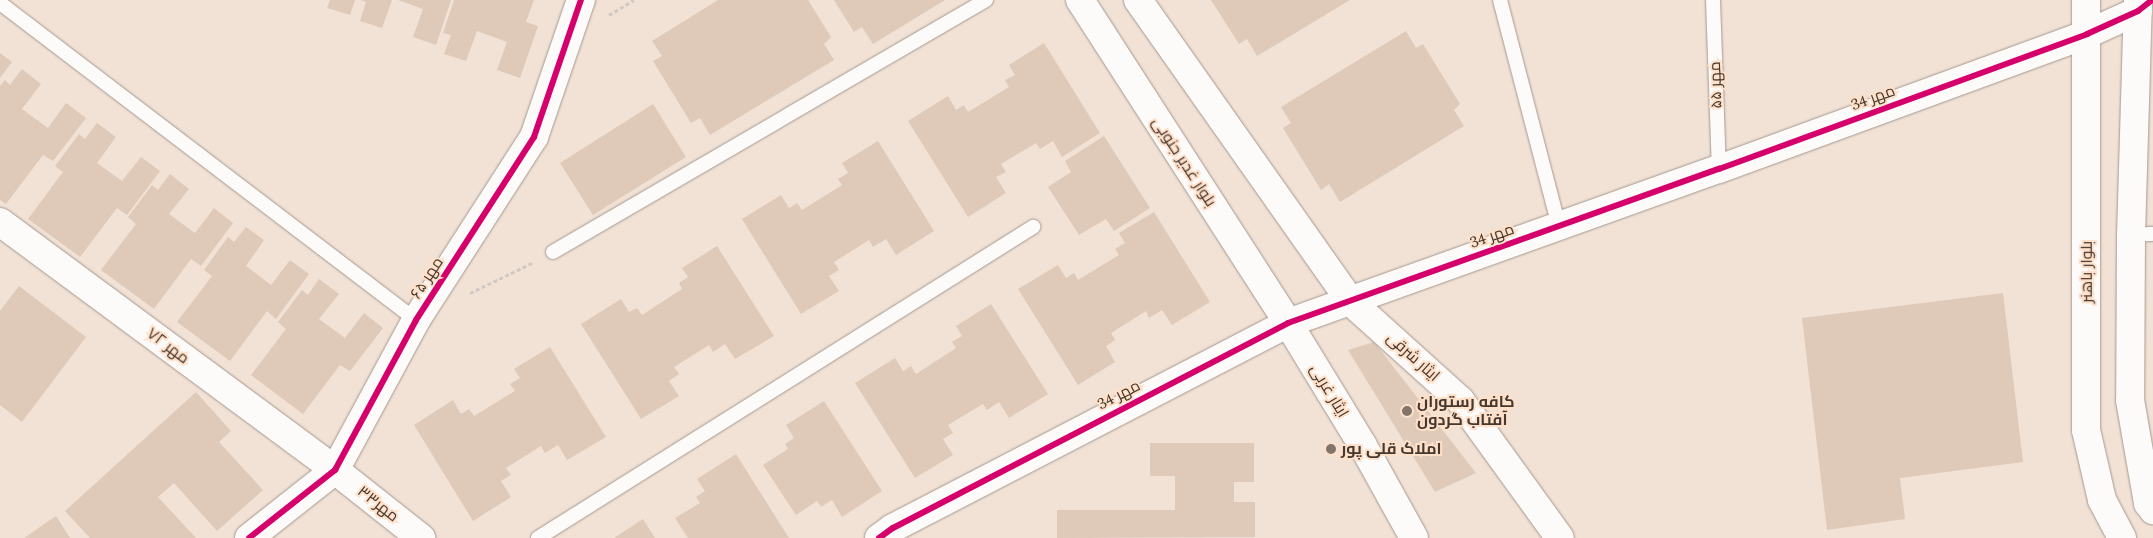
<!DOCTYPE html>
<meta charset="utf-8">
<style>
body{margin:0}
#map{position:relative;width:2153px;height:538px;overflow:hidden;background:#f2e2d6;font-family:Spectral,Cairo,serif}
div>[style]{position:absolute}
.building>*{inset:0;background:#dfc9b8}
.path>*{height:3px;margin-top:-1.5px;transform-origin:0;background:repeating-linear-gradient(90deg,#cfc8c4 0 4px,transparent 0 6.5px)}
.roads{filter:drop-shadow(0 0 1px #a4988f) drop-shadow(0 0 1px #a4988f)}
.lane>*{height:14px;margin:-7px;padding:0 7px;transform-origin:7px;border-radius:7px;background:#fdfbf9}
.street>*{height:28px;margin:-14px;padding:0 14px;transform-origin:14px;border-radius:14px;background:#fdfbf9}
.secondary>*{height:28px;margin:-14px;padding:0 14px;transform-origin:14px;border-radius:14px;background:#fdfbf9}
.cycleway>*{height:6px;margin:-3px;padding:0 3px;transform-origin:3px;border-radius:3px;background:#d6006c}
.dots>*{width:14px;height:14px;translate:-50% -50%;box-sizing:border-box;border:2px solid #ffe0c9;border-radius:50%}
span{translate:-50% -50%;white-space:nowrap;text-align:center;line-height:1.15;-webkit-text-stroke:4px #ffe0c9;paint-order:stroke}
.street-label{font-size:16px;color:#453830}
.poi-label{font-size:16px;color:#453830;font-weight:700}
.left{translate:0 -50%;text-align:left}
</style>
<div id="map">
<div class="building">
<div style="clip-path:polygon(330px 0,355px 0,350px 15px,327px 8px)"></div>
<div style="clip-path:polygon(360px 0,392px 0,382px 28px,360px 21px,366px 2px)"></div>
<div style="clip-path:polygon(398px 0,451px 0,436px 45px,413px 37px,423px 9px)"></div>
<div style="clip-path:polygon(454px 0,534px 0,526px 22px,538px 26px,520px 78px,497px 70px,507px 42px,477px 31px,466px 61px,444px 54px,451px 35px,443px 33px)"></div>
<div style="clip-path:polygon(718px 0,808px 0,831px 37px,824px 44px,834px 60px,710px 135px,700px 118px,691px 123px,653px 61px,662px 56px,652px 41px)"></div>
<div style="clip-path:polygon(834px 0,945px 0,873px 44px,862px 27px,854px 32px)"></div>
<div style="clip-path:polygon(1211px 0,1350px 0,1257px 56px,1247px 39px,1239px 44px)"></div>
<div style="clip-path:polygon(1406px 31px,1416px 48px,1423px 44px,1460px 104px,1454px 110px,1464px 126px,1340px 202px,1329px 184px,1321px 190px,1283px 128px,1291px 123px,1281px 107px)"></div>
<div style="clip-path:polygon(1044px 43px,1100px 133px,1062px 157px,1053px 141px,1040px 149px,1036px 143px,1001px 164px,1006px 172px,996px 177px,1006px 193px,968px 217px,908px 121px,948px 96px,956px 110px,964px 105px,968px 112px,1009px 87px,1005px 80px,1015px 75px,1009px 65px)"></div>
<div style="clip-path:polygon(0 53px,12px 62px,0 78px)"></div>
<div style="clip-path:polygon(22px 69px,41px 84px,22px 109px,48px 128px,66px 103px,86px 118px,53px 161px,43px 155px,6px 204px,0 200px,0 86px,5px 80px,10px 85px)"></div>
<div style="clip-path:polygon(653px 104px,686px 157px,593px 215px,560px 163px)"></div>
<div style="clip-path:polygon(97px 123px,116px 137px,97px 163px,122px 181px,141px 157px,160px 171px,127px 215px,117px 208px,80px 257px,28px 219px,63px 172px,55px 166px,79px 134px,85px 139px)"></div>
<div style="clip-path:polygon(1104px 136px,1150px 208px,1114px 231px,1106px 219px,1079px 235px,1048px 187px,1071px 172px,1065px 161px)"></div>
<div style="clip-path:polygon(878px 141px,934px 231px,896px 255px,886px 239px,873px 247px,869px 240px,834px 262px,839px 270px,829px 276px,839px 291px,801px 314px,742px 219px,781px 195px,789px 208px,797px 203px,802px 210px,842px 185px,838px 179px,848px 173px,842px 163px)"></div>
<div style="clip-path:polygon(170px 174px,189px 189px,169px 214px,195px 233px,214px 208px,233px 223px,201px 266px,191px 259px,154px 309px,101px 270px,136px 224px,128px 217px,152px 185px,158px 190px)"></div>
<div style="clip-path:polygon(1154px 212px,1210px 302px,1172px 325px,1162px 310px,1149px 318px,1146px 311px,1111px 333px,1115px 340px,1106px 346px,1115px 362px,1078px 385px,1018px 289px,1058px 265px,1066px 278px,1074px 273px,1078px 280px,1119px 255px,1115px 249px,1125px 243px,1119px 233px)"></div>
<div style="clip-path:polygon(246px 227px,264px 240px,246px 266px,271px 285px,290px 260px,309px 274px,276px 319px,267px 311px,230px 361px,177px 322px,212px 276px,204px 270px,228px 237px,234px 242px)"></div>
<div style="clip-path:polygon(717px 246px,774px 336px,735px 359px,725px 344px,713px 352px,709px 345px,674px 367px,679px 374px,669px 381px,679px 396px,641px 419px,581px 324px,621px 299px,629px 312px,637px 308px,642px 315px,682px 289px,679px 283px,688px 277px,682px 268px)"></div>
<div style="clip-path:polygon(319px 279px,339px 294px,319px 319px,345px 338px,364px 313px,383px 328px,350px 371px,340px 365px,303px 414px,251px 375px,286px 329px,278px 322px,302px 290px,308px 295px)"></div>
<div style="clip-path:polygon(19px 286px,86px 337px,22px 422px,0 405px,0 311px)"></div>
<div style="clip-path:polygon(2003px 293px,2023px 462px,1900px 478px,1905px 519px,1827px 530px,1802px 318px)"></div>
<div style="clip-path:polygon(991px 304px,1048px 394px,1009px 418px,999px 402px,987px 410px,983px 404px,948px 425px,953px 433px,943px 439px,953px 455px,915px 478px,855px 383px,895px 358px,903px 371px,911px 366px,916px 374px,956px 348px,952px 342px,962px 336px,956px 326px)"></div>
<div style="clip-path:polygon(1374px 342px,1476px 473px,1435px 492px,1348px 350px)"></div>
<div style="clip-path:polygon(550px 347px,606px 437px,567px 460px,558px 445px,545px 453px,541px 446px,506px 468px,511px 475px,501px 481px,511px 497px,473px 521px,414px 425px,453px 400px,461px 414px,469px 409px,474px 416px,515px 391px,510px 384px,520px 378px,514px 369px)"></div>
<div style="clip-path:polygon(196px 392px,231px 431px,219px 442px,263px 490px,217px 531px,174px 483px,158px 497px,196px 538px,90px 538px,65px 511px)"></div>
<div style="clip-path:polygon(824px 401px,882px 491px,842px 517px,832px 500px,821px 507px,817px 501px,796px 515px,763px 465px,788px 449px,785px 444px,794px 438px,786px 425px)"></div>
<div style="clip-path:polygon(1150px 443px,1254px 443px,1254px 482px,1234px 482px,1234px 502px,1255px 502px,1255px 537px,1057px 538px,1057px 510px,1175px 510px,1175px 476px,1150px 476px)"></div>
<div style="clip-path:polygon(736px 454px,789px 538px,688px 538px,675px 518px,700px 503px,696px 497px,705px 491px,697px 479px)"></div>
<div style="clip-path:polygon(56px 516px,70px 538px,24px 538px)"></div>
<div style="clip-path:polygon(643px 519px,655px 538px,614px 538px)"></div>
</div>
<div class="path">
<div style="left:609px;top:15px;width:29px;rotate:-31deg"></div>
<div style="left:470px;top:293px;width:69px;rotate:-25.8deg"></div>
</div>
<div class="roads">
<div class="lane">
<div style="left:1500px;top:0;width:235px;rotate:75.4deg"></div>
<div style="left:1713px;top:0;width:169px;rotate:88deg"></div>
<div style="left:0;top:3px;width:523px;rotate:37.31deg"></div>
<div style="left:2131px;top:235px;width:22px;rotate:-3deg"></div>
<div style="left:553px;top:252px;width:501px;rotate:-30.2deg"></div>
<div style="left:538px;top:538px;width:585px;rotate:-32.14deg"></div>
</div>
<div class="street">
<div style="left:0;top:222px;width:417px;rotate:36.5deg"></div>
<div style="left:335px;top:470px;width:110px;rotate:38.3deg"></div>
<div style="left:1350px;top:301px;width:148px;rotate:42deg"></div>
<div style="left:1460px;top:400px;width:170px;rotate:54.1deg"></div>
<div style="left:1288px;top:323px;width:144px;rotate:58.6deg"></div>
<div style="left:1363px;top:446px;width:105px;rotate:61deg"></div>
<div style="left:249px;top:538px;width:110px;rotate:-38.3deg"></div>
<div style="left:335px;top:470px;width:170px;rotate:-61.6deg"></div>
<div style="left:416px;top:320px;width:218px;rotate:-57.2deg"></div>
<div style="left:534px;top:137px;width:145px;rotate:-71.1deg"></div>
</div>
<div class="secondary">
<div style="left:1080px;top:0;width:384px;rotate:57.2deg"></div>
<div style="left:1138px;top:0;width:368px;rotate:54.8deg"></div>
<div style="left:2086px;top:0;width:430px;rotate:90deg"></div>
<div style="left:2086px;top:430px;width:72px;rotate:77.1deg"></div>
<div style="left:2102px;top:500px;width:43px;rotate:62.2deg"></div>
<div style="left:2138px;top:0;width:235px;rotate:91.7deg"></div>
<div style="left:2131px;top:235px;width:165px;rotate:90.3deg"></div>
<div style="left:2130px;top:400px;width:105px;rotate:80.1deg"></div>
<div style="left:2148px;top:503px;width:9px;rotate:54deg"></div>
<div style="left:879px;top:538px;width:17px;rotate:-36deg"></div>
<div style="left:893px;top:528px;width:445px;rotate:-27.4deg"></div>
<div style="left:1288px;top:323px;width:458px;rotate:-19.7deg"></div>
<div style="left:1719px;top:169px;width:392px;rotate:-20.1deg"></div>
<div style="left:2087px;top:34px;width:56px;rotate:-24.3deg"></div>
</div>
</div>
<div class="cycleway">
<div style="left:249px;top:538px;width:110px;rotate:-38.3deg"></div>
<div style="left:335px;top:470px;width:170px;rotate:-61.6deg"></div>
<div style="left:416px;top:320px;width:218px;rotate:-57.2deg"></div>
<div style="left:534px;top:137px;width:145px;rotate:-71.1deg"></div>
<div style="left:879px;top:538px;width:17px;rotate:-36deg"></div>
<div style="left:893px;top:528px;width:445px;rotate:-27.4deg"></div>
<div style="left:1288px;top:323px;width:458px;rotate:-19.7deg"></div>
<div style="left:1719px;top:169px;width:392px;rotate:-20.1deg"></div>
<div style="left:2087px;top:34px;width:56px;rotate:-24.3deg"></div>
<div style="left:2138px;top:11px;width:18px;rotate:-38deg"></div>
</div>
<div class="dots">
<div style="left:1407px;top:411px;background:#82746a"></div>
<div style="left:1331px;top:449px;background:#82746a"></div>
</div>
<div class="street-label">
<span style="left:1716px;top:85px;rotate:-92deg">مهر ۵۵</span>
<span style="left:1873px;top:98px;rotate:-20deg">مهر 34</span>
<span style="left:1184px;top:162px;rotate:57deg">بلوار غدیر جنوبی</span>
<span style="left:1492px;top:236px;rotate:-19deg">مهر 34</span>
<span style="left:2087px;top:272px;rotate:-90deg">بلوار باهنر</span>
<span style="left:427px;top:278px;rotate:-57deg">مهر ۶۵</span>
<span style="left:168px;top:346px;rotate:37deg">مهر ۷۲</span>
<span style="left:1413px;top:357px;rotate:42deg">ایثار شرقی</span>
<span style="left:1329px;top:391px;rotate:59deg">ایثار غربی</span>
<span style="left:1119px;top:395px;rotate:-27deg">مهر 34</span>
<span style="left:378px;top:504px;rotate:38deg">مهر۳۳</span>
</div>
<div class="poi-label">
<span class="left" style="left:1417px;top:411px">کافه رستوران<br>آفتاب گردون</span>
<span class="left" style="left:1341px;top:449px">املاک قلی پور</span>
</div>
</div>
